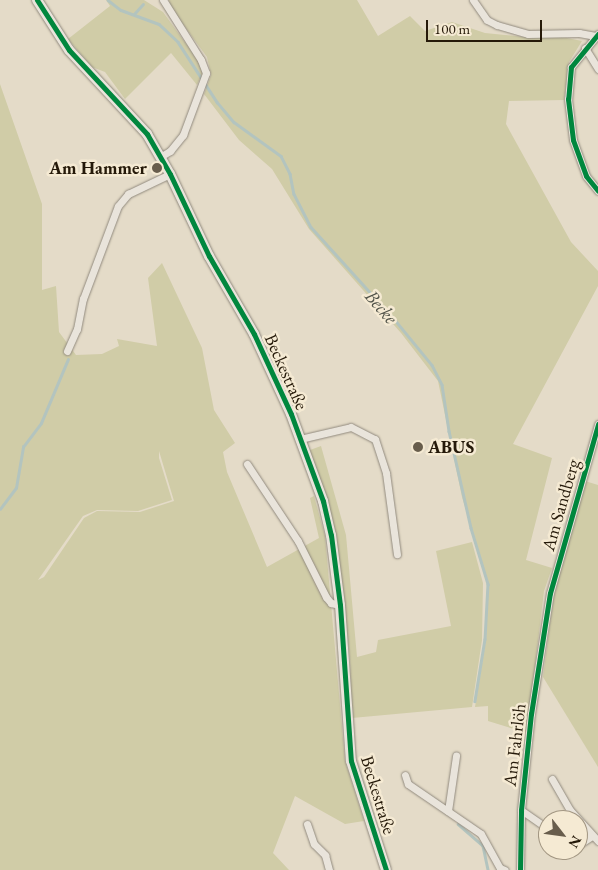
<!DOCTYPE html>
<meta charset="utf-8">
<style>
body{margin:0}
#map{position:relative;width:598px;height:870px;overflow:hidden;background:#e4dbc8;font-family:"EB Garamond",serif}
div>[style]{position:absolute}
.green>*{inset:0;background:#d0cca7}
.stream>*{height:2.5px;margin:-1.25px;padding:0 1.25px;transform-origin:1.25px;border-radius:1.25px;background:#b3c4bf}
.roads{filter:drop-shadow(0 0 1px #918a7e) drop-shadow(0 0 1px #918a7e)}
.street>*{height:7px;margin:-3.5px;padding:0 3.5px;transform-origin:3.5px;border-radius:3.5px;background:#e9e4db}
.secondary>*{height:10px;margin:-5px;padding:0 5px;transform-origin:5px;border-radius:5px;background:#e9e4db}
.cycleway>*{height:5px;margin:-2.5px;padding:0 2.5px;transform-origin:2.5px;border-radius:2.5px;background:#00873e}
.dots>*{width:14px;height:14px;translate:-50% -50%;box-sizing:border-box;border:2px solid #f5ead3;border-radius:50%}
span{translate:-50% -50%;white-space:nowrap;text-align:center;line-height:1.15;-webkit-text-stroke:5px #f5ead3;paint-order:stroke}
.poi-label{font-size:18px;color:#251909;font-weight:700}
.right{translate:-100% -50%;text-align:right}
.left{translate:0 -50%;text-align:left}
.street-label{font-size:18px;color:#251909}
.water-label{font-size:19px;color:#4f5147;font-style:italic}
.north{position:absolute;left:538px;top:810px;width:50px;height:50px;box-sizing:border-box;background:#f5ead3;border:1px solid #a29682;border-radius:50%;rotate:120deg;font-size:14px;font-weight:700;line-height:20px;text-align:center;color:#251909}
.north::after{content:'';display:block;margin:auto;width:18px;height:22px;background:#685d4c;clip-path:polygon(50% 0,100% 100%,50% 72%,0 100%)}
.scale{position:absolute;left:426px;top:20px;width:116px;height:22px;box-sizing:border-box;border:2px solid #251909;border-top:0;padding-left:6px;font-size:15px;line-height:18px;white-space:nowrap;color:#251909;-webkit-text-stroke:4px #f5ead3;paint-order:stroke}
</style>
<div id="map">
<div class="green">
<div style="clip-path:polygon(106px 0,144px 0,163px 12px,197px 59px,203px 72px,197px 85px,171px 53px,125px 99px,105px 72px,92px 67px,68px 39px,110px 6px)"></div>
<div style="clip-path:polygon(169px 0,357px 0,378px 36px,410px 16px,425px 31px,452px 22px,485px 33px,525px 37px,562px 37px,582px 41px,569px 62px,564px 100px,509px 101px,506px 124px,571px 242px,598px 271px,598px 286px,513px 444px,552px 458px,526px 560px,552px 568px,544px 591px,527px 733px,488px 721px,488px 706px,475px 707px,486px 639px,488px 582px,462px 497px,438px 381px,401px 333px,309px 229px,272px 169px,239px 140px,204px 94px,211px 75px,207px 57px,171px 8px)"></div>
<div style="clip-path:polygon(evenodd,0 84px,42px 204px,42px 290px,56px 286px,59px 332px,76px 355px,102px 354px,119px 346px,117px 339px,157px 346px,148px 278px,162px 263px,202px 348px,214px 410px,235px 443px,223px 452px,227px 472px,267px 567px,319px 538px,310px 498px,314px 496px,325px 536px,345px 761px,364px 821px,345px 824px,295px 796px,273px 853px,289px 870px,0 870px,0 84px,159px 451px,174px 501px,140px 512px,97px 511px,84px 518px,44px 577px,38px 580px,83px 516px,97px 510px,138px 511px,172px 500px,159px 458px,159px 451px)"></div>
<div style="clip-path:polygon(321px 446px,346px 535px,357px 657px,376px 652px,378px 640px,451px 626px,436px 551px,472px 542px,483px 583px,482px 640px,472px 707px,352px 718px,350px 658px,336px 533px,310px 450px)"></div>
<div style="clip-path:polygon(585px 481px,598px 485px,598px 767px,543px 677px,554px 593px)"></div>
</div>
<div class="stream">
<div style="left:108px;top:0;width:16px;rotate:38deg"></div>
<div style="left:121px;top:10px;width:40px;rotate:20.2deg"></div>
<div style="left:159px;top:24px;width:26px;rotate:43deg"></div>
<div style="left:178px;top:42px;width:72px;rotate:57deg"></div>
<div style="left:217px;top:102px;width:26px;rotate:50deg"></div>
<div style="left:234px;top:122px;width:58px;rotate:35.9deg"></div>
<div style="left:281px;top:156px;width:20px;rotate:63deg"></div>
<div style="left:290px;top:174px;width:20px;rotate:79deg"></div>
<div style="left:294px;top:194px;width:37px;rotate:63deg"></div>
<div style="left:311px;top:227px;width:125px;rotate:47.9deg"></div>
<div style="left:395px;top:320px;width:58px;rotate:50.6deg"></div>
<div style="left:432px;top:365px;width:22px;rotate:63deg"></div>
<div style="left:442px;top:385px;width:47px;rotate:81.3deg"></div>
<div style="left:449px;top:431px;width:99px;rotate:77.2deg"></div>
<div style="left:471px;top:528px;width:59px;rotate:73.1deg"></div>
<div style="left:488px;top:584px;width:55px;rotate:93.1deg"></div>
<div style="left:485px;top:639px;width:63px;rotate:99.2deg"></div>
<div style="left:134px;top:14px;width:13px;rotate:-48deg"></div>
<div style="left:0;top:509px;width:26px;rotate:-53deg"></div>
<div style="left:16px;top:488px;width:42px;rotate:-80.3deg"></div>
<div style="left:23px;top:447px;width:30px;rotate:-53deg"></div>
<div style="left:41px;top:423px;width:69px;rotate:-67.1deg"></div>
<div style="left:458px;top:824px;width:33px;rotate:41deg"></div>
<div style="left:483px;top:846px;width:25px;rotate:78deg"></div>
</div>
<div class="roads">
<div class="street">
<div style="left:473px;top:0;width:24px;rotate:55deg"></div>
<div style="left:487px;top:20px;width:11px;rotate:27deg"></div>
<div style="left:497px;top:25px;width:32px;rotate:16deg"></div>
<div style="left:528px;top:34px;width:51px;rotate:-1.1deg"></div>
<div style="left:579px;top:33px;width:17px;rotate:10deg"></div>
<div style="left:598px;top:34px;width:43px;rotate:129.3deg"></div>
<div style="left:571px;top:67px;width:32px;rotate:95deg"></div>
<div style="left:568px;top:99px;width:41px;rotate:83deg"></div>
<div style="left:573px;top:140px;width:38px;rotate:70deg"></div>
<div style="left:586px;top:176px;width:19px;rotate:51deg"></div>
<div style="left:585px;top:48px;width:25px;rotate:58deg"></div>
<div style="left:160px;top:157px;width:12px;rotate:-31deg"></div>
<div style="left:170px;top:151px;width:21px;rotate:-51deg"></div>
<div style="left:183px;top:135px;width:66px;rotate:-69.6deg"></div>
<div style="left:206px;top:73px;width:14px;rotate:-111deg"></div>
<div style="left:201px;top:60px;width:71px;rotate:-122.3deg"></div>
<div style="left:67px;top:351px;width:24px;rotate:-66deg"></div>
<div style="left:77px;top:329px;width:31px;rotate:-79deg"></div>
<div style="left:83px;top:299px;width:99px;rotate:-69.4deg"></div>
<div style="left:118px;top:206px;width:16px;rotate:-50deg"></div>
<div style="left:128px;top:194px;width:47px;rotate:-25.5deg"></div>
<div style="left:300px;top:439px;width:52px;rotate:-13.2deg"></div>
<div style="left:351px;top:427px;width:27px;rotate:27deg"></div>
<div style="left:375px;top:439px;width:36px;rotate:72deg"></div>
<div style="left:386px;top:473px;width:82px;rotate:82.3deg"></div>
<div style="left:247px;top:464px;width:92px;rotate:56.5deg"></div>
<div style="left:298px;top:541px;width:63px;rotate:63.4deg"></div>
<div style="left:326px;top:597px;width:8px;rotate:50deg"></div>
<div style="left:331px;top:603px;width:9px;rotate:13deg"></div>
<div style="left:405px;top:775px;width:9px;rotate:72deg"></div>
<div style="left:408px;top:784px;width:88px;rotate:34.4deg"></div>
<div style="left:481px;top:834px;width:39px;rotate:61deg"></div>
<div style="left:500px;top:868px;width:5px;rotate:22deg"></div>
<div style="left:552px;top:779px;width:36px;rotate:60deg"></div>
<div style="left:570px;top:810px;width:42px;rotate:47.9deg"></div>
<div style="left:521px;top:810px;width:33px;rotate:35deg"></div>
<div style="left:448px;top:811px;width:56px;rotate:-81.7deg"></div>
<div style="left:307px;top:824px;width:21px;rotate:71deg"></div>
<div style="left:314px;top:844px;width:16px;rotate:45deg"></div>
<div style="left:325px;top:855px;width:16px;rotate:75deg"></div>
<div style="left:578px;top:845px;width:17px;rotate:-33deg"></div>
<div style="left:520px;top:870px;width:60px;rotate:-89deg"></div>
<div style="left:521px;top:810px;width:97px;rotate:-84.1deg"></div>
<div style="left:531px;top:714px;width:122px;rotate:-81.1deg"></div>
<div style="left:550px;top:593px;width:176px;rotate:-74.1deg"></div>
</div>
<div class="secondary">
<div style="left:37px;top:0;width:59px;rotate:57.4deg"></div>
<div style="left:69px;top:50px;width:115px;rotate:47.1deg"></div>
<div style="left:147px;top:134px;width:46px;rotate:60.1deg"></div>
<div style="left:170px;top:174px;width:91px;rotate:64.6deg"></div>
<div style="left:209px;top:256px;width:90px;rotate:60deg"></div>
<div style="left:254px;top:334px;width:88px;rotate:65.2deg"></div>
<div style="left:291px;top:414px;width:93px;rotate:69.8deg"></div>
<div style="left:323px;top:501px;width:35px;rotate:77deg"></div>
<div style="left:331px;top:535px;width:71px;rotate:82.7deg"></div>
<div style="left:340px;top:605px;width:156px;rotate:86deg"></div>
<div style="left:351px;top:761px;width:114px;rotate:72.2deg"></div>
</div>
</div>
<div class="cycleway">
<div style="left:37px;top:0;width:59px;rotate:57.4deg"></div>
<div style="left:69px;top:50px;width:115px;rotate:47.1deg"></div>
<div style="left:147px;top:134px;width:46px;rotate:60.1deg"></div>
<div style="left:170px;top:174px;width:91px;rotate:64.6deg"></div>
<div style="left:209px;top:256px;width:90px;rotate:60deg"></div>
<div style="left:254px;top:334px;width:88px;rotate:65.2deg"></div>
<div style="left:291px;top:414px;width:93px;rotate:69.8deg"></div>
<div style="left:323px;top:501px;width:35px;rotate:77deg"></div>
<div style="left:331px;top:535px;width:71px;rotate:82.7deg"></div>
<div style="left:340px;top:605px;width:156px;rotate:86deg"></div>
<div style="left:351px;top:761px;width:114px;rotate:72.2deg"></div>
<div style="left:598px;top:34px;width:43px;rotate:129.3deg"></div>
<div style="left:571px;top:67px;width:32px;rotate:95deg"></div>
<div style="left:568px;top:99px;width:41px;rotate:83deg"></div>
<div style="left:573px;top:140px;width:38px;rotate:70deg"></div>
<div style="left:586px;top:176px;width:19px;rotate:51deg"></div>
<div style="left:520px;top:870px;width:60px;rotate:-89deg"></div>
<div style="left:521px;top:810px;width:97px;rotate:-84.1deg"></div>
<div style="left:531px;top:714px;width:122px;rotate:-81.1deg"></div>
<div style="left:550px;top:593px;width:176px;rotate:-74.1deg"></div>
</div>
<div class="dots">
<div style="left:157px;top:168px;background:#685d4c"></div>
<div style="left:418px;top:447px;background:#685d4c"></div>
</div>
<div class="poi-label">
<span class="right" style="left:147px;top:168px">Am Hammer</span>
<span class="left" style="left:428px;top:447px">ABUS</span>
</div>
<div class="street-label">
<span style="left:286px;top:372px;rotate:66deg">Beckestraße</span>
<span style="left:561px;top:505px;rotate:-74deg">Am Sandberg</span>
<span style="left:515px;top:745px;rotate:-83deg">Am Fahrlöh</span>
<span style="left:378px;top:795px;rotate:73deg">Beckestraße</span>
</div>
<div class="water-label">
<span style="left:381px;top:307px;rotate:49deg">Becke</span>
</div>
<div class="north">N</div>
<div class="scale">100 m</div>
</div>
